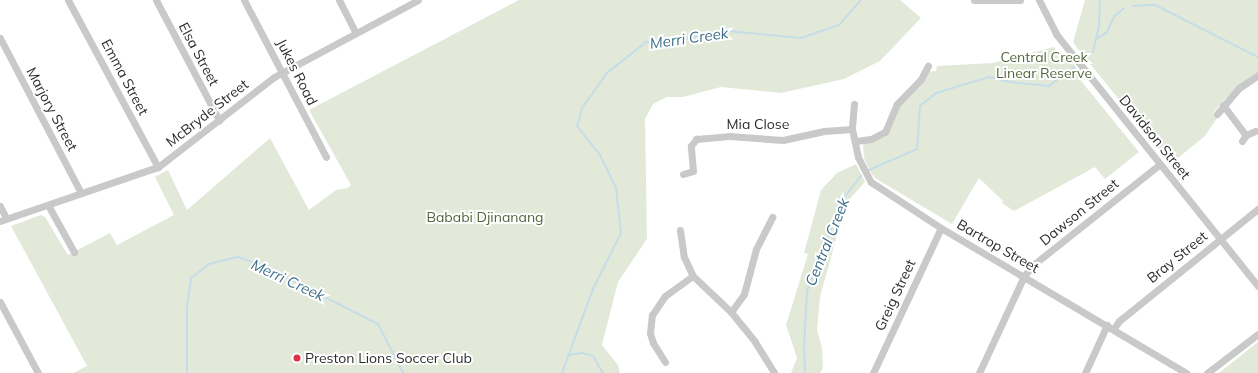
<!DOCTYPE html>
<style>
body{margin:0}
#map{position:relative;width:1258px;height:373px;overflow:hidden;background:#fff;font-family:Mulish,sans-serif}
div>[style]{position:absolute}
.green>*{inset:0;background:#e2e9d9}
.stream>*{height:2px;margin:-1px;padding:0 1px;transform-origin:1px;border-radius:1px;background:#c5dce9}
.minor>*{height:7px;margin:-3.5px;padding:0 3.5px;transform-origin:3.5px;border-radius:3.5px;background:#c9c9c9}
.dots>*{width:11px;height:11px;translate:-50% -50%;box-sizing:border-box;border:2px solid #fff;border-radius:50%}
span{translate:-50% -50%;white-space:nowrap;text-align:center;line-height:1.15;-webkit-text-stroke:4px #fff;paint-order:stroke}
.street-label{font-size:14px;color:#2c2c2c}
.park-label{font-size:14px;color:#50663b}
.poi-label{font-size:14px;color:#2c2c2c}
.left{translate:0 -50%;text-align:left}
.water-label{font-size:15px;color:#3c6f8b;font-style:italic}
</style>
<div id="map">
<div class="green">
<div style="clip-path:polygon(519px 0,900px 0,921px 18px,880px 61px,844px 79px,781px 93px,721px 87px,683px 97px,667px 97px,653px 104px,645px 119px,647px 239px,618px 282px,602px 345px,618px 365px,620px 373px,73px 373px,87px 366px,11px 226px,41px 215px,45px 217px,68px 255px,110px 233px,117px 245px,174px 215px,155px 177px,168px 170px,187px 210px,270px 138px,309px 210px,336px 190px,348px 188px,351px 185px,309px 110px)"></div>
<div style="clip-path:polygon(1085px 0,1258px 0,1258px 72px,1223px 101px,1213px 113px,1218px 117px,1204px 137px,1174px 161px,1173px 167px,1092px 66px,1080px 57px,1080px 52px,1073px 42px)"></div>
<div style="clip-path:polygon(1054px 47px,1065px 61px,1074px 64px,1077px 69px,1077px 76px,1139px 152px,1105px 179px,1095px 167px,1014px 211px,1002px 203px,1003px 201px,979px 178px,952px 224px,875px 178px,871px 173px,864px 158px,863px 143px,878px 139px,896px 109px,928px 72px,936px 71px,937px 66px,993px 63px)"></div>
<div style="clip-path:polygon(856px 164px,865px 182px,846px 203px,820px 297px,817px 330px,822px 348px,823px 368px,820px 373px,791px 373px,797px 358px,786px 325px,808px 254px,804px 253px,821px 190px,837px 173px)"></div>
<div style="clip-path:polygon(1258px 342px,1258px 373px,1219px 373px)"></div>
</div>
<div class="stream">
<div style="left:1133px;top:6px;width:22px;rotate:-3deg"></div>
<div style="left:1155px;top:5px;width:115px;rotate:26.8deg"></div>
<div style="left:1095px;top:40px;width:14px;rotate:-34deg"></div>
<div style="left:1107px;top:32px;width:17px;rotate:-65deg"></div>
<div style="left:1114px;top:17px;width:13px;rotate:-42deg"></div>
<div style="left:1083px;top:60px;width:13px;rotate:-39deg"></div>
<div style="left:1093px;top:52px;width:28px;rotate:-77deg"></div>
<div style="left:1099px;top:25px;width:25px;rotate:-88deg"></div>
<div style="left:869px;top:170px;width:52px;rotate:-23.6deg"></div>
<div style="left:917px;top:149px;width:43px;rotate:-86deg"></div>
<div style="left:920px;top:106px;width:21px;rotate:-39deg"></div>
<div style="left:936px;top:93px;width:55px;rotate:-16.8deg"></div>
<div style="left:989px;top:77px;width:22px;rotate:13deg"></div>
<div style="left:1010px;top:82px;width:39px;rotate:6deg"></div>
<div style="left:1049px;top:86px;width:31px;rotate:-37deg"></div>
<div style="left:568px;top:355px;width:14px;rotate:-8deg"></div>
<div style="left:582px;top:353px;width:11px;rotate:15deg"></div>
<div style="left:593px;top:356px;width:20px;rotate:60deg"></div>
<div style="left:187px;top:373px;width:66px;rotate:-90deg"></div>
<div style="left:187px;top:307px;width:29px;rotate:-82deg"></div>
<div style="left:191px;top:278px;width:23px;rotate:-38deg"></div>
<div style="left:209px;top:264px;width:30px;rotate:-14deg"></div>
<div style="left:238px;top:257px;width:28px;rotate:19deg"></div>
<div style="left:264px;top:266px;width:128px;rotate:27deg"></div>
<div style="left:378px;top:324px;width:55px;rotate:63deg"></div>
<div style="left:562px;top:373px;width:90px;rotate:-69.7deg"></div>
<div style="left:593px;top:289px;width:63px;rotate:-63.4deg"></div>
<div style="left:621px;top:233px;width:45px;rotate:-96.3deg"></div>
<div style="left:616px;top:188px;width:37px;rotate:-116deg"></div>
<div style="left:600px;top:155px;width:37px;rotate:-128deg"></div>
<div style="left:577px;top:126px;width:19px;rotate:-74deg"></div>
<div style="left:582px;top:108px;width:43px;rotate:-54.5deg"></div>
<div style="left:607px;top:73px;width:50px;rotate:-38.5deg"></div>
<div style="left:646px;top:42px;width:37px;rotate:-5deg"></div>
<div style="left:683px;top:39px;width:46px;rotate:-10.1deg"></div>
<div style="left:728px;top:31px;width:73px;rotate:5.5deg"></div>
<div style="left:801px;top:38px;width:40px;rotate:-18.9deg"></div>
<div style="left:839px;top:25px;width:33px;rotate:-49deg"></div>
<div style="left:805px;top:373px;width:27px;rotate:-92deg"></div>
<div style="left:804px;top:346px;width:55px;rotate:-86.9deg"></div>
<div style="left:807px;top:291px;width:97px;rotate:-69deg"></div>
<div style="left:842px;top:200px;width:31px;rotate:-52deg"></div>
</div>
<div class="minor">
<div style="left:68px;top:0;width:190px;rotate:61.7deg"></div>
<div style="left:156px;top:0;width:136px;rotate:62.3deg"></div>
<div style="left:244px;top:0;width:177px;rotate:62.4deg"></div>
<div style="left:339px;top:0;width:37px;rotate:63deg"></div>
<div style="left:974px;top:0;width:46px"></div>
<div style="left:1039px;top:0;width:38px;rotate:63deg"></div>
<div style="left:1056px;top:34px;width:323px;rotate:51.3deg"></div>
<div style="left:0;top:38px;width:175px;rotate:62.4deg"></div>
<div style="left:854px;top:104px;width:25px;rotate:95deg"></div>
<div style="left:852px;top:129px;width:29px;rotate:78deg"></div>
<div style="left:858px;top:157px;width:28px;rotate:63deg"></div>
<div style="left:871px;top:182px;width:84px;rotate:33.3deg"></div>
<div style="left:941px;top:228px;width:285px;rotate:30.6deg"></div>
<div style="left:1223px;top:105px;width:38px;rotate:53deg"></div>
<div style="left:1217px;top:114px;width:34px;rotate:-50deg"></div>
<div style="left:1239px;top:88px;width:23px;rotate:-34deg"></div>
<div style="left:856px;top:141px;width:15px;rotate:-8deg"></div>
<div style="left:871px;top:139px;width:16px;rotate:-27deg"></div>
<div style="left:885px;top:132px;width:30px;rotate:-67deg"></div>
<div style="left:897px;top:104px;width:35px;rotate:-46deg"></div>
<div style="left:921px;top:79px;width:15px;rotate:-62deg"></div>
<div style="left:1242px;top:141px;width:7px;rotate:-56deg"></div>
<div style="left:1246px;top:135px;width:10px;rotate:-24deg"></div>
<div style="left:683px;top:174px;width:10px;rotate:-17deg"></div>
<div style="left:693px;top:171px;width:25px;rotate:-95deg"></div>
<div style="left:691px;top:146px;width:9px;rotate:-54deg"></div>
<div style="left:696px;top:139px;width:33px;rotate:-5deg"></div>
<div style="left:729px;top:136px;width:54px;rotate:4.2deg"></div>
<div style="left:783px;top:140px;width:42px;rotate:-12.4deg"></div>
<div style="left:824px;top:131px;width:28px;rotate:-4deg"></div>
<div style="left:48px;top:205px;width:54px;rotate:61deg"></div>
<div style="left:0;top:206px;width:13px;rotate:63deg"></div>
<div style="left:0;top:221px;width:167px;rotate:-18.9deg"></div>
<div style="left:158px;top:167px;width:147px;rotate:-37.8deg"></div>
<div style="left:274px;top:77px;width:163px;rotate:-28.1deg"></div>
<div style="left:680px;top:230px;width:27px;rotate:82deg"></div>
<div style="left:684px;top:257px;width:21px;rotate:65deg"></div>
<div style="left:693px;top:276px;width:52px;rotate:43.5deg"></div>
<div style="left:731px;top:312px;width:38px;rotate:51deg"></div>
<div style="left:755px;top:342px;width:36px;rotate:58deg"></div>
<div style="left:0;top:302px;width:81px;rotate:61.8deg"></div>
<div style="left:731px;top:312px;width:22px;rotate:-54deg"></div>
<div style="left:744px;top:294px;width:47px;rotate:-75.1deg"></div>
<div style="left:756px;top:249px;width:36px;rotate:-63deg"></div>
<div style="left:1114px;top:328px;width:9px;rotate:-54deg"></div>
<div style="left:1119px;top:321px;width:179px;rotate:-38.9deg"></div>
<div style="left:665px;top:362px;width:22px;rotate:-122deg"></div>
<div style="left:653px;top:343px;width:10px;rotate:-107deg"></div>
<div style="left:650px;top:333px;width:18px;rotate:-84deg"></div>
<div style="left:652px;top:315px;width:23px;rotate:-56deg"></div>
<div style="left:665px;top:296px;width:34px;rotate:-36deg"></div>
<div style="left:873px;top:373px;width:160px;rotate:-64.9deg"></div>
<div style="left:979px;top:373px;width:107px;rotate:-65.1deg"></div>
<div style="left:1024px;top:276px;width:14px;rotate:-51deg"></div>
<div style="left:1033px;top:265px;width:162px;rotate:-38.5deg"></div>
<div style="left:1085px;top:373px;width:53px;rotate:-65.4deg"></div>
<div style="left:1207px;top:373px;width:64px;rotate:-37.4deg"></div>
</div>
<div class="dots">
<div style="left:297px;top:358px;background:#e13042"></div>
</div>
<div class="street-label">
<span style="left:199px;top:54px;rotate:62deg">Elsa Street</span>
<span style="left:297px;top:72px;rotate:63deg">Jukes Road</span>
<span style="left:125px;top:77px;rotate:62deg">Emma Street</span>
<span style="left:52px;top:109px;rotate:62deg">Marjory Street</span>
<span style="left:207px;top:113px;rotate:-38deg">McBryde Street</span>
<span style="left:758px;top:124px">Mia Close</span>
<span style="left:1155px;top:137px;rotate:51deg">Davidson Street</span>
<span style="left:1079px;top:212px;rotate:-39deg">Dawson Street</span>
<span style="left:998px;top:246px;rotate:30deg">Bartrop Street</span>
<span style="left:1177px;top:257px;rotate:-39deg">Bray Street</span>
<span style="left:895px;top:295px;rotate:-65deg">Greig Street</span>
</div>
<div class="park-label">
<span style="left:1044px;top:65px">Central Creek<br>Linear Reserve</span>
<span style="left:485px;top:217px">Bababi Djinanang</span>
</div>
<div class="poi-label">
<span class="left" style="left:305px;top:358px">Preston Lions Soccer Club</span>
</div>
<div class="water-label">
<span style="left:689px;top:38px;rotate:-8deg">Merri Creek</span>
<span style="left:827px;top:242px;rotate:-68deg">Central Creek</span>
<span style="left:288px;top:280px;rotate:25deg">Merri Creek</span>
</div>
</div>
